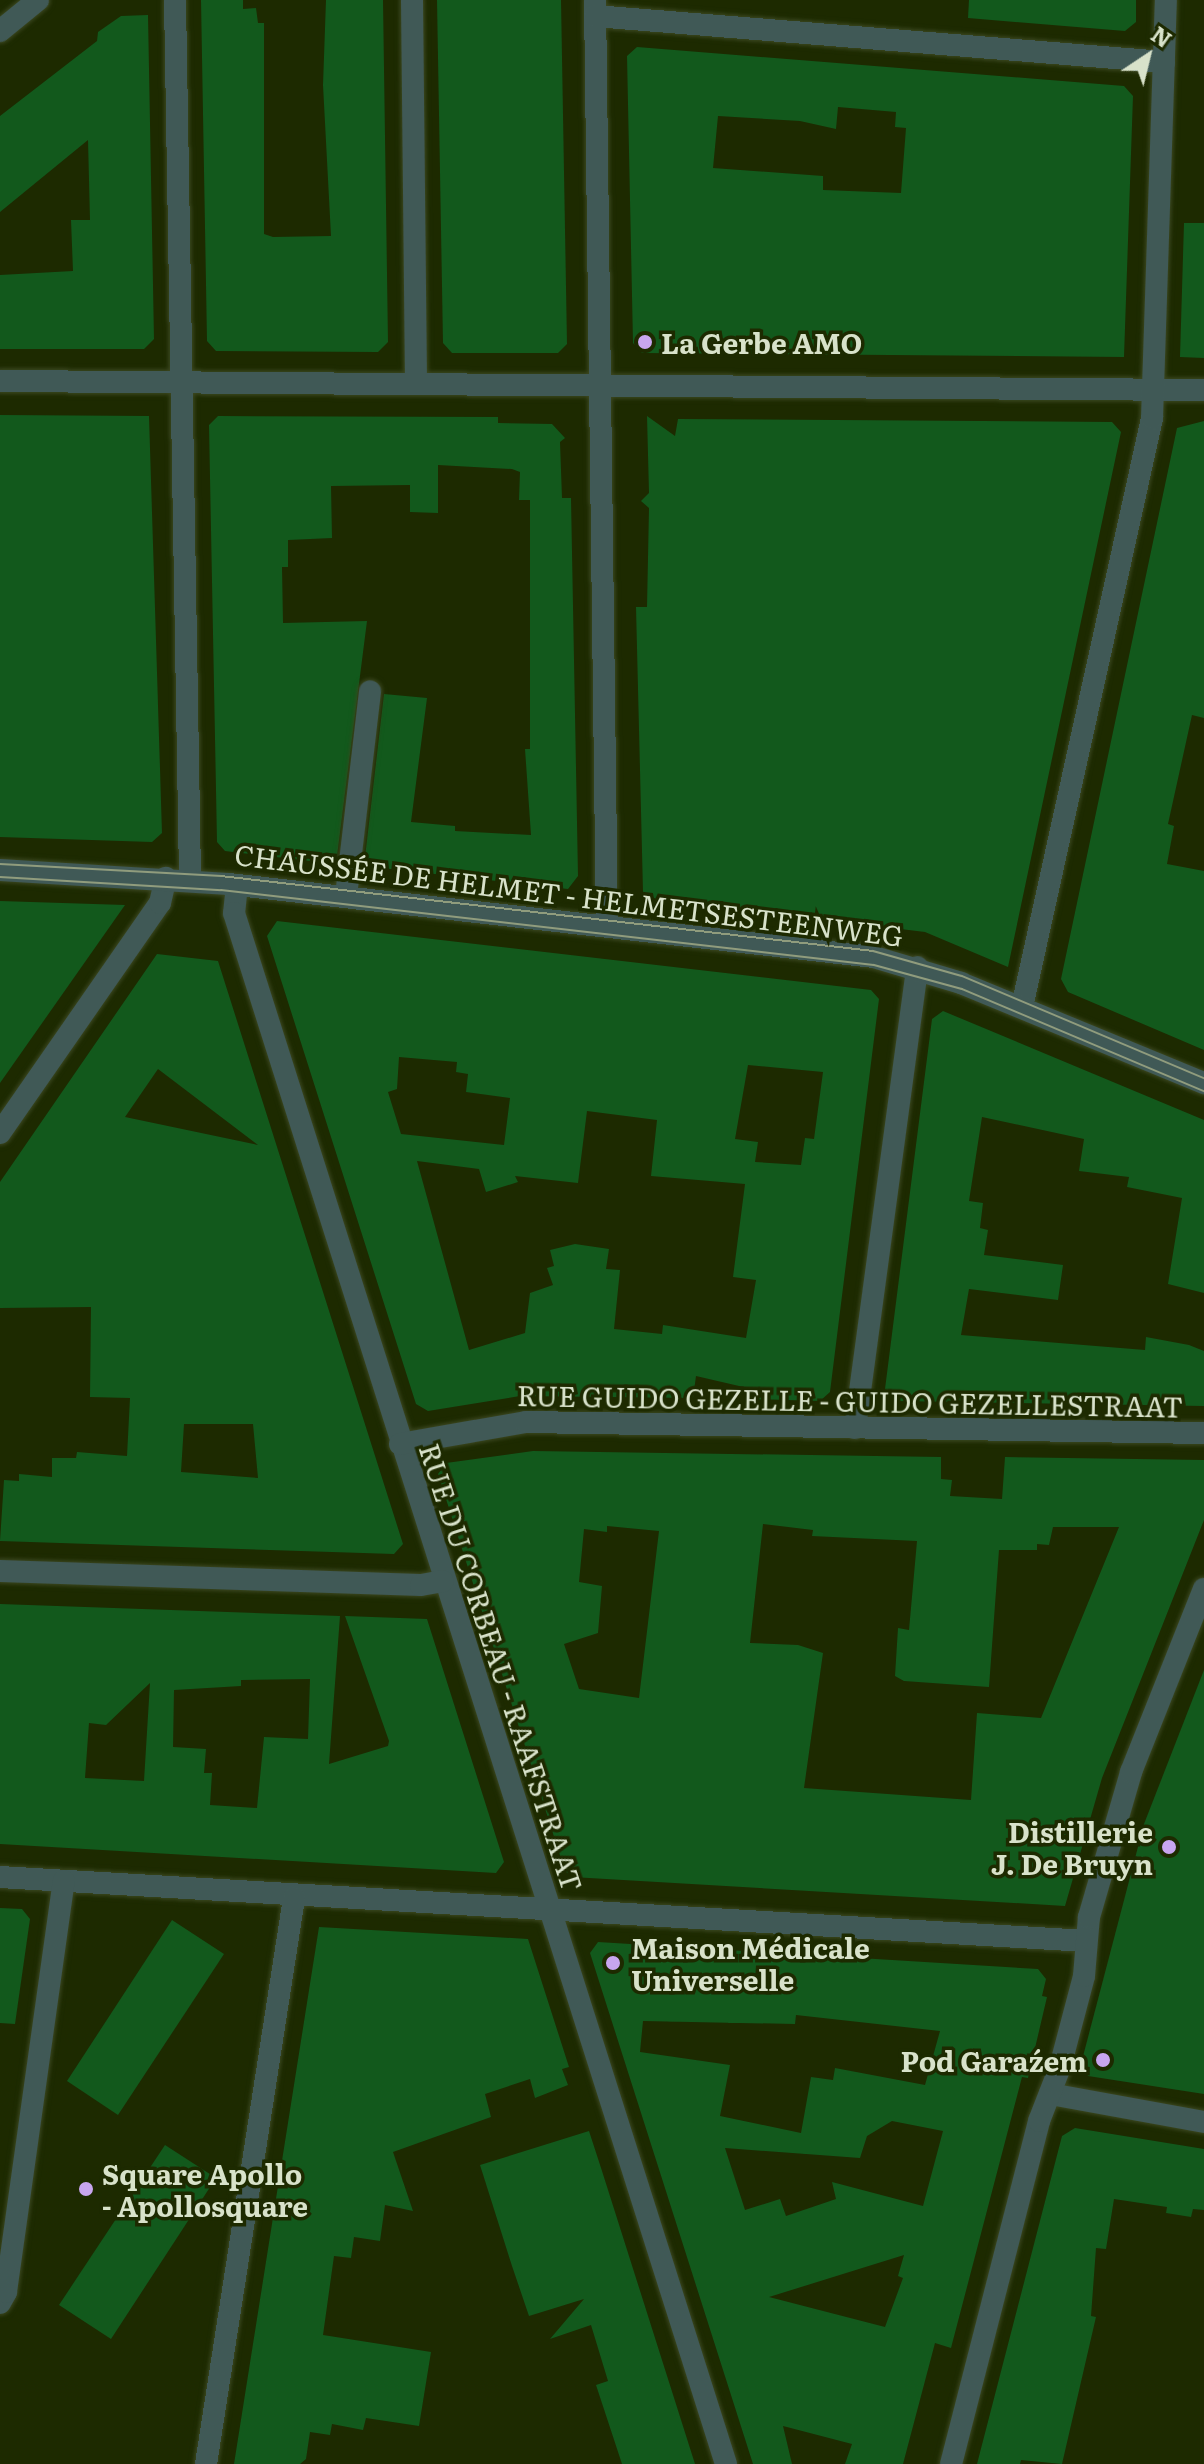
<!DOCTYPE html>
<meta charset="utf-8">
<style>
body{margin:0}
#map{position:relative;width:1204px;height:2464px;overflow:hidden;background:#1d2a00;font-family:Literata,serif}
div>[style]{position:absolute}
.building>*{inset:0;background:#12591c}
.roads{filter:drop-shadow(0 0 2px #3b4720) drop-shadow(0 0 2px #3b4720)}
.minor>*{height:22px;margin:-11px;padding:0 11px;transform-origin:11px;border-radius:11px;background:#405956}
.tertiary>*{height:22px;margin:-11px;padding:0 11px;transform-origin:11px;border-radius:11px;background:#405956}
.tram>*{height:2px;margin:-1px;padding:0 1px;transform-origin:1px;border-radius:1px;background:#909c7d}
.dots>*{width:22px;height:22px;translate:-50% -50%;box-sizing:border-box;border:4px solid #1d2a00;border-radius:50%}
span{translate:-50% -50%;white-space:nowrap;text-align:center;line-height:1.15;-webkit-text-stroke:7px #1d2a00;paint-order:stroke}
.poi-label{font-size:28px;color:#d8e2ca;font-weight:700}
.left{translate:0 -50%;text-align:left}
.right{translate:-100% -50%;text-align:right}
.street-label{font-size:28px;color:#d8e2ca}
.north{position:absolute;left:1108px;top:16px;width:80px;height:80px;-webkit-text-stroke:6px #1d2a00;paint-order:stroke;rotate:35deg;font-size:22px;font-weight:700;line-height:32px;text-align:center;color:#d8e2ca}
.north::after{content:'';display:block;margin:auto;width:28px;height:36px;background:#d8e2ca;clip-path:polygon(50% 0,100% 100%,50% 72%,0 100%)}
</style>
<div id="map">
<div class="building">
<div style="clip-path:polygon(201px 0,243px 0,243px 9px,256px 8px,258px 23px,264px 23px,264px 234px,273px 237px,331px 236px,323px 85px,326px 0,383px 0,388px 342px,378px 352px,216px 351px,207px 341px)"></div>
<div style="clip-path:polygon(437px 0,561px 0,567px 344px,558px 353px,452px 353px,443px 343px)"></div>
<div style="clip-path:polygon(969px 0,1136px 0,1136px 22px,1125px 31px,968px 18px)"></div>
<div style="clip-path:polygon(148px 15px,154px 339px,144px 349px,0 349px,0 275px,73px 271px,71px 220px,90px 220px,88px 140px,0 212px,0 116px,97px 41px,98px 32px,121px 16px)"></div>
<div style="clip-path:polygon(evenodd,637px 47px,1124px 86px,1133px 96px,1124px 357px,642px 353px,633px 343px,627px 56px,637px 47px,838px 107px,896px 112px,895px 127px,906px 128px,901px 193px,823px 190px,823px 176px,713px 168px,718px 116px,800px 121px,836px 129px,838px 107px)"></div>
<div style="clip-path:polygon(1184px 223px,1204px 223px,1204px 358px,1180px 357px)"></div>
<div style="clip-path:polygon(0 415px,149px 416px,162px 833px,152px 842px,0 837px)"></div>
<div style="clip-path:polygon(218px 416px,498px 417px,498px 423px,552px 424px,565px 438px,560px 442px,562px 498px,571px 498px,578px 876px,568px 889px,364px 866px,384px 694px,427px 698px,411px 822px,455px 826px,455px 831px,531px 835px,525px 749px,530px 749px,530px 500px,519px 500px,520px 472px,512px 469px,438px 465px,438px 513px,410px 512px,410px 485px,331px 486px,332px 538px,288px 540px,288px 567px,282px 567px,283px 623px,367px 621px,336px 864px,225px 851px,217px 842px,209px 425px)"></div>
<div style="clip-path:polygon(647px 416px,675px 436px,678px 419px,1112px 422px,1121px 432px,1008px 967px,925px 932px,656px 899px,643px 892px,636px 607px,647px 607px,649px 508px,641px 501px,649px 493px)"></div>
<div style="clip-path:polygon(1204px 421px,1204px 718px,1192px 715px,1168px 824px,1174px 826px,1167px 864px,1204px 871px,1204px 1050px,1068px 992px,1061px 979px,1177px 428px)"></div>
<div style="clip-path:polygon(0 901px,125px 905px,0 1083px)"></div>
<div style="clip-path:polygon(evenodd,277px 921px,871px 990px,879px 999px,830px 1392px,820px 1401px,751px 1399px,752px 1389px,696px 1376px,693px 1398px,520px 1396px,428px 1411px,416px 1404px,267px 936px,277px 921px,399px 1057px,457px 1062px,456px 1072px,468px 1074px,466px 1092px,510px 1098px,504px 1145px,401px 1134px,388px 1092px,397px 1089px,399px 1057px,277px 921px,748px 1065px,823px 1072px,814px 1139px,805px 1138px,801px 1165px,755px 1162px,758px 1142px,735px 1139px,748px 1065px,277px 921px,587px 1111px,657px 1120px,651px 1176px,745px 1184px,733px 1277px,756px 1280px,746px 1338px,663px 1325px,662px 1334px,614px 1329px,620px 1270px,606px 1269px,609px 1249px,575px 1244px,550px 1250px,554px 1266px,547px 1268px,553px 1285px,530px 1293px,525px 1333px,469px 1350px,417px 1161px,479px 1169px,486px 1192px,518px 1182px,515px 1176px,578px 1183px,587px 1111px)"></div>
<div style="clip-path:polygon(evenodd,157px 954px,218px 961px,403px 1544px,394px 1554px,0 1541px,4px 1480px,19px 1481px,19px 1474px,52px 1477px,52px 1458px,76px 1458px,77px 1452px,127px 1456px,130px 1398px,90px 1397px,91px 1307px,0 1308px,0 1182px,157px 954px,158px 1069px,258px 1145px,125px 1117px,158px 1069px,157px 954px,184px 1424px,253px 1424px,258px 1478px,181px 1472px,184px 1424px)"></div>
<div style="clip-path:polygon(943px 1011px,1204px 1120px,1204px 1293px,1168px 1284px,1182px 1198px,1127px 1187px,1129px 1177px,1079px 1171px,1084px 1139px,982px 1117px,969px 1201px,983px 1203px,980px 1228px,988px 1230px,984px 1255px,1063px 1265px,1058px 1300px,969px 1289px,961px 1335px,1145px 1350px,1146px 1337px,1189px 1345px,1204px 1351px,1204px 1406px,895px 1401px,885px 1389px,932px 1019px)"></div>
<div style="clip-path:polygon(evenodd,533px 1451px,941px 1457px,941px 1479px,952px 1480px,950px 1496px,1002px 1499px,1005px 1457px,1204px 1460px,1204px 1520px,1102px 1778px,1065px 1906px,572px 1877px,565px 1871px,438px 1474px,446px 1463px,533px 1451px,763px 1524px,813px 1530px,812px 1536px,917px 1541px,909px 1630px,898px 1628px,895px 1676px,904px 1681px,989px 1687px,999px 1550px,1037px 1550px,1037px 1544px,1049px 1545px,1053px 1527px,1119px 1527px,1041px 1718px,977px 1713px,971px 1800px,804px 1788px,823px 1653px,798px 1645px,750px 1643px,763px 1524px,533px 1451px,607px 1526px,659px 1531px,639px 1698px,579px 1689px,564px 1644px,598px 1633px,602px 1586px,579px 1582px,584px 1529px,607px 1532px,607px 1526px)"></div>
<div style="clip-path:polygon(evenodd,0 1604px,340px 1616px,329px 1764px,388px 1746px,389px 1741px,345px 1616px,427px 1619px,504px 1862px,496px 1873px,0 1844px,0 1604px,310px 1679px,308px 1739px,264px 1737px,257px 1808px,210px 1805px,212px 1773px,204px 1773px,206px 1749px,173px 1747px,174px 1690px,241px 1686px,241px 1680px,310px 1679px,0 1604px,150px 1683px,144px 1781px,85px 1778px,89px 1723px,106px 1725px,150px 1683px)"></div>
<div style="clip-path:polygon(1204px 1670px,1204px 2094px,1088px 2076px,1081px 2064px,1144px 1824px)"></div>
<div style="clip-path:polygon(0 1908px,22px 1909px,30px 1919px,15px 2024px,0 2023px)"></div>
<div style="clip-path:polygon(172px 1920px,224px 1954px,118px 2115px,67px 2081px)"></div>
<div style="clip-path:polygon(319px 1927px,528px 1939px,569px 2067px,562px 2069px,568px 2085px,535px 2098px,530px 2079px,485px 2094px,491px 2117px,393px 2152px,413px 2211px,385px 2205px,380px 2241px,354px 2237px,351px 2258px,334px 2256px,323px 2335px,431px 2352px,419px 2426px,366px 2418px,363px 2430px,332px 2424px,330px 2435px,310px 2432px,306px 2459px,300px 2464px,234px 2464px)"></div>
<div style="clip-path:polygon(evenodd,598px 1942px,1038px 1969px,1046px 1979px,1042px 1996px,1047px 1997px,1028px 2078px,1022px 2077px,951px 2348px,935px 2343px,903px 2464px,845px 2464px,852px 2444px,783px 2426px,792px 2464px,753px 2464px,590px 1953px,598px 1942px,796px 2015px,940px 2031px,925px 2085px,835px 2068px,833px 2080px,811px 2077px,801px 2133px,720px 2116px,730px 2065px,640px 2052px,643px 2021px,795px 2024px,796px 2015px,598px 1942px,892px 2121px,943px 2131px,923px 2206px,832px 2182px,836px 2199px,786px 2216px,780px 2199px,745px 2210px,725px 2148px,860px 2158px,867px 2136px,892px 2121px,598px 1942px,904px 2255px,898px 2276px,903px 2278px,885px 2327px,769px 2297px,904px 2255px)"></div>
<div style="clip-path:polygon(1075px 2128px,1204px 2149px,1204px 2210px,1193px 2209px,1191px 2217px,1166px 2213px,1167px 2207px,1114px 2199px,1106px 2249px,1096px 2248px,1091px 2316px,1096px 2317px,1062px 2464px,1021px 2460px,1020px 2464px,977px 2464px,1062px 2136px)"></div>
<div style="clip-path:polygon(589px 2131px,602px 2171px,695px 2464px,622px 2464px,596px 2385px,608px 2381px,591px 2325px,550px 2339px,584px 2299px,529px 2316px,512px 2266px,480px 2165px)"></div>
<div style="clip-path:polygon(165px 2145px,216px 2178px,111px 2339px,59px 2305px)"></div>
</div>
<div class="roads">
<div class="minor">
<div style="left:175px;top:0;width:880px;rotate:89.02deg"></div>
<div style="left:412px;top:0;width:382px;rotate:89.4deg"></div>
<div style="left:595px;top:0;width:925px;rotate:89.26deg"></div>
<div style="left:595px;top:16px;width:571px;rotate:4.62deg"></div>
<div style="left:0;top:31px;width:49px;rotate:-39.2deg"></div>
<div style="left:0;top:381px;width:1204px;rotate:0.43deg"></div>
<div style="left:237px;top:885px;width:28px;rotate:96deg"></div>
<div style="left:234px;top:913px;width:1627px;rotate:72.4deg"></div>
<div style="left:346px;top:896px;width:206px;rotate:-83.3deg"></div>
<div style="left:1022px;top:1007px;width:603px;rotate:-77.55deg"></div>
<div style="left:1152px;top:418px;width:418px;rotate:-88.1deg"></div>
<div style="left:0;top:1133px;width:280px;rotate:-55.2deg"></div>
<div style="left:160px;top:903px;width:26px;rotate:-77deg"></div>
<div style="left:855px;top:1428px;width:465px;rotate:-82.3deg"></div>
<div style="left:400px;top:1444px;width:128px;rotate:-9.9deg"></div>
<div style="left:526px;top:1422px;width:678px;rotate:0.93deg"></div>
<div style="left:0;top:1571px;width:421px;rotate:1.9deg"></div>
<div style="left:421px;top:1585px;width:22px;rotate:-10deg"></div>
<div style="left:0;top:1877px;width:1088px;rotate:3.37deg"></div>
<div style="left:1050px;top:2094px;width:157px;rotate:10.3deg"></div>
<div style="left:0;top:2303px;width:13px;rotate:-61deg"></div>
<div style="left:6px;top:2292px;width:415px;rotate:-82deg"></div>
<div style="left:206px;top:2464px;width:573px;rotate:-81.16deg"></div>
</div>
<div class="tertiary">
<div style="left:0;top:870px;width:229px;rotate:3.5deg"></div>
<div style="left:229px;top:884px;width:649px;rotate:6.46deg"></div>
<div style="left:874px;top:957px;width:91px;rotate:16.6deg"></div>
<div style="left:961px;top:983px;width:263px;rotate:22.4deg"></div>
<div style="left:951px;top:2464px;width:354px;rotate:-75.6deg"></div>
<div style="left:1039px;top:2121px;width:58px;rotate:-68.7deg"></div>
<div style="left:1060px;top:2067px;width:94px;rotate:-75.2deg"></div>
<div style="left:1084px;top:1976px;width:59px;rotate:-85.2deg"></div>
<div style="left:1089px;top:1917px;width:151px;rotate:-73.8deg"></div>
<div style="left:1131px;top:1772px;width:197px;rotate:-68.3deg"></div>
</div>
</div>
<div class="tram">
<div style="left:0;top:864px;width:221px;rotate:3.1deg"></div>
<div style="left:221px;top:876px;width:656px;rotate:6.56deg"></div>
<div style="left:873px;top:951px;width:92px;rotate:15.7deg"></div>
<div style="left:962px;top:976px;width:263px;rotate:22.9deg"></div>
<div style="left:0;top:877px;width:221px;rotate:3.4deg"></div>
<div style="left:221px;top:890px;width:657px;rotate:6.55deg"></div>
<div style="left:874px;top:965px;width:91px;rotate:15.3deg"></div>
<div style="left:962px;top:989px;width:263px;rotate:22.9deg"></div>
</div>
<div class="dots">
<div style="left:645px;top:342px;background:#c8a6ef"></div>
<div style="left:1169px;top:1847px;background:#c8a6ef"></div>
<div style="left:613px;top:1963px;background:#c8a6ef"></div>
<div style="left:1103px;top:2060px;background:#c8a6ef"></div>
<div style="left:86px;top:2189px;background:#c8a6ef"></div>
</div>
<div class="poi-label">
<span class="left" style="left:661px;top:342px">La Gerbe AMO</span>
<span class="right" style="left:1153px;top:1847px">Distillerie<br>J. De Bruyn</span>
<span class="left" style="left:631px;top:1963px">Maison Médicale<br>Universelle</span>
<span class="right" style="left:1087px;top:2060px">Pod Garaźem</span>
<span class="left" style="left:102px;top:2189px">Square Apollo<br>- Apollosquare</span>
</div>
<div class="street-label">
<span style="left:569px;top:894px;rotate:7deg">CHAUSSÉE DE HELMET - HELMETSESTEENWEG</span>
<span style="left:850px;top:1400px;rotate:1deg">RUE GUIDO GEZELLE - GUIDO GEZELLESTRAAT</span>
<span style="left:502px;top:1667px;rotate:72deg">RUE DU CORBEAU - RAAFSTRAAT</span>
</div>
<div class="north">N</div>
</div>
